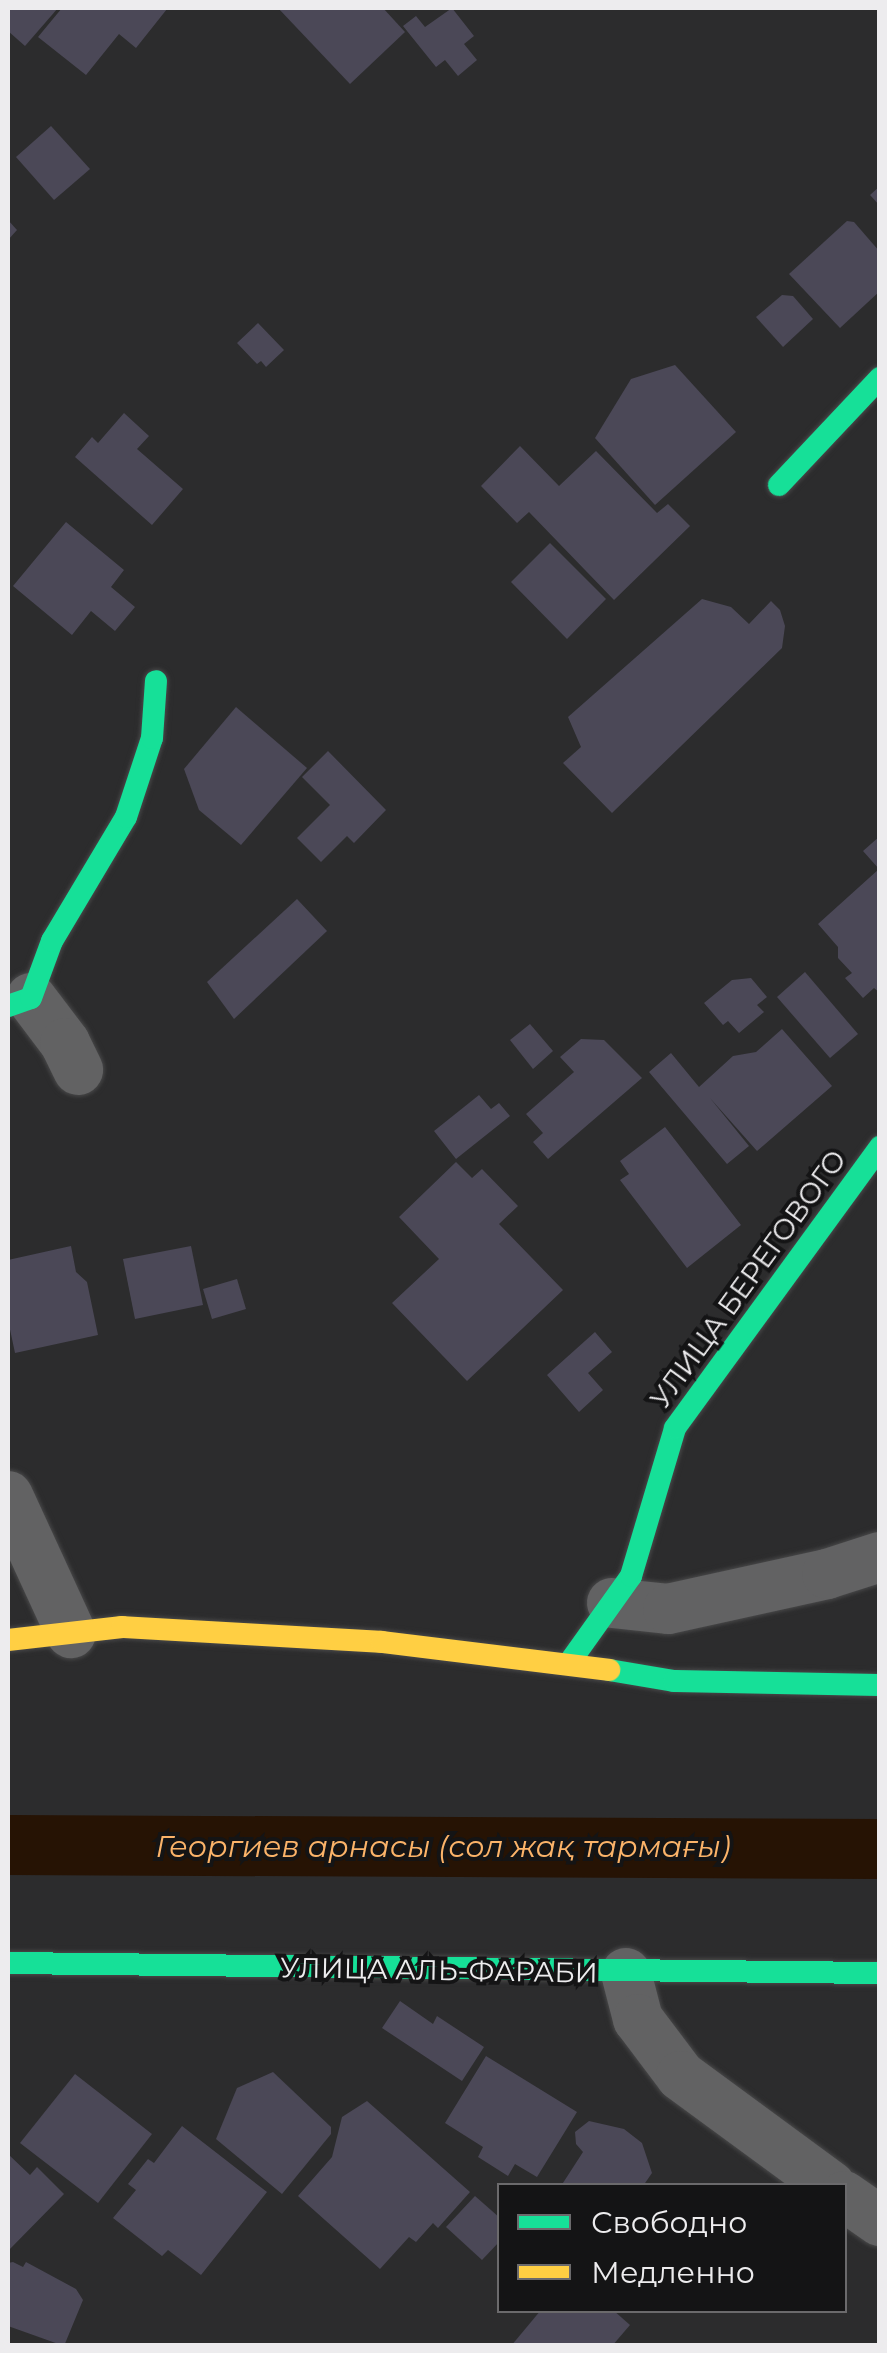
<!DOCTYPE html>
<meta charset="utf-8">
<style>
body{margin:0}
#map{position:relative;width:887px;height:2353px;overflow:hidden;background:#2c2c2d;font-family:Montserrat,sans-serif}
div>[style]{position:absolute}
.canal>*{height:60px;margin:-30px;padding:0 30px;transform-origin:30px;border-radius:30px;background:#261304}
.building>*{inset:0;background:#4b4857}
.roads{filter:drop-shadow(0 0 2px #484849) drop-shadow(0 0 2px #484849)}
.street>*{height:50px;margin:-25px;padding:0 25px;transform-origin:25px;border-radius:25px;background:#626263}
.fast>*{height:22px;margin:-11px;padding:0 11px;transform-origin:11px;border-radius:11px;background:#16e098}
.slow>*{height:22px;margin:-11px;padding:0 11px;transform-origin:11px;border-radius:11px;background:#ffcf43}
span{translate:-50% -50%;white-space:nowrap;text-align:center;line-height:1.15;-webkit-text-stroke:8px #141415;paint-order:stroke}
.street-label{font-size:28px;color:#edecee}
.water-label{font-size:30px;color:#fbb369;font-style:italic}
.frame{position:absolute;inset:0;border:10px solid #edecee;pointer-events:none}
.legend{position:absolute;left:497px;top:2183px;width:350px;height:130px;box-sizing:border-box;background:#141415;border:2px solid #6b6a6c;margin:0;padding:12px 18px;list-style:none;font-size:30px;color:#edecee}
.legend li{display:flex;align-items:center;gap:20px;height:50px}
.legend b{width:50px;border:2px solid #6b6a6c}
</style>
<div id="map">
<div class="canal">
<div style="left:8px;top:1845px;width:872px;rotate:0.26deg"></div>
</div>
<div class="building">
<div style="clip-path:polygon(8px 8px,58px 8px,25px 46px,8px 31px)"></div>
<div style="clip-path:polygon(62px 8px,165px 8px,167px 9px,136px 48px,119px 34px,86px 75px,38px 37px)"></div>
<div style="clip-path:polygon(278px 8px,383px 8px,405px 32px,350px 84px)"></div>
<div style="clip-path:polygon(452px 8px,474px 36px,464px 44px,477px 60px,458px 76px,445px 60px,436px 67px,403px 26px,416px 16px,425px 27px)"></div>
<div style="clip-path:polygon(51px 126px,90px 169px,54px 200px,16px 157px)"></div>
<div style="clip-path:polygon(880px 186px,880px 206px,870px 195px)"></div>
<div style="clip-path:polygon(8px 220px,17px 230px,8px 240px)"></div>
<div style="clip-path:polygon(847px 221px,854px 222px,880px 252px,880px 291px,840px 328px,789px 274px)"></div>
<div style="clip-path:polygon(782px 295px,793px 296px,813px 319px,783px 347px,756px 317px)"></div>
<div style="clip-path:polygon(258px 323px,284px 350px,266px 367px,261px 361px,257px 364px,237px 343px)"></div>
<div style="clip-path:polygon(675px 365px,736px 432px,655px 505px,595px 438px,631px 379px)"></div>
<div style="clip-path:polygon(124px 413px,149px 436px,137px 449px,183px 489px,152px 525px,75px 457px,92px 437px,98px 443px)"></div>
<div style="clip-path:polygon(520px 446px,559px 486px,596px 451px,657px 513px,668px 504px,690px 526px,614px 600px,529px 512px,517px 523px,481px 486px)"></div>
<div style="clip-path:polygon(66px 522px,124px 570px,111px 587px,135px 607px,115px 631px,91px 611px,72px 635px,13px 586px)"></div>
<div style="clip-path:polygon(550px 543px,606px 599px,567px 639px,511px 582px)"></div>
<div style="clip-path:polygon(702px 599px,731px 607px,749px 624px,771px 601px,780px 610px,785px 626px,782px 648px,612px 813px,563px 763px,581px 747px,568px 717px)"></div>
<div style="clip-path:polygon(236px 707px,307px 768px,241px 845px,199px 810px,184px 769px)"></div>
<div style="clip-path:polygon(328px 751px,386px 810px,354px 843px,347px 836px,321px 862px,297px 838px,330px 805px,302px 777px)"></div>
<div style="clip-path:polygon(880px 836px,880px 993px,874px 988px,863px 998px,845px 978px,852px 973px,838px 958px,838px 947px,818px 924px,879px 869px,863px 851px)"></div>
<div style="clip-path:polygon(297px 899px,327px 931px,234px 1019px,207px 982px)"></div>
<div style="clip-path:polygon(805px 972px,858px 1034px,830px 1058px,777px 997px)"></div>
<div style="clip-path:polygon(751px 978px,767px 997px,757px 1005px,764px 1012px,739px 1033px,728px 1021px,723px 1025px,704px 1003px,732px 980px)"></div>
<div style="clip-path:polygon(530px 1024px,553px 1051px,533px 1069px,510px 1040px)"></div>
<div style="clip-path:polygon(782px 1029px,832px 1086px,757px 1151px,710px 1098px,749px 1146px,727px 1164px,649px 1072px,671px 1053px,699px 1087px,733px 1056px,756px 1052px)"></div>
<div style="clip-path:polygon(581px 1039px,604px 1040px,642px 1078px,548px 1159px,533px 1142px,543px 1133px,526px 1114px,574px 1072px,560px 1057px)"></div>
<div style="clip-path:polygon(479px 1095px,491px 1109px,499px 1103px,510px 1116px,456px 1159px,434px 1131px)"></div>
<div style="clip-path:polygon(665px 1127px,741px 1225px,687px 1268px,620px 1180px,629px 1174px,620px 1161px)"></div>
<div style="clip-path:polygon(456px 1162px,472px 1178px,482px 1169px,518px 1206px,499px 1224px,563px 1290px,467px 1381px,392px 1303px,439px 1259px,399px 1217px)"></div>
<div style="clip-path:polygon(71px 1246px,76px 1272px,87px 1282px,98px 1335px,15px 1353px,8px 1320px,8px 1260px)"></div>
<div style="clip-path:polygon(191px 1246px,203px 1305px,135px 1319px,123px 1259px)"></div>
<div style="clip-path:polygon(237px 1279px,246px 1309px,212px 1319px,203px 1289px)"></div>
<div style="clip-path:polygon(595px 1332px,612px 1352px,588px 1373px,603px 1390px,579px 1412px,547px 1375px)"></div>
<div style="clip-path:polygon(400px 2001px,433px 2024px,437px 2016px,484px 2047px,462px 2081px,382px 2028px)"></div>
<div style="clip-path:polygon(486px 2056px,577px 2112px,537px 2177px,515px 2164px,508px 2176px,478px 2157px,483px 2147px,445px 2123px)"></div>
<div style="clip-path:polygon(273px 2072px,331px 2127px,331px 2134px,282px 2194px,216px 2139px,237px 2088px)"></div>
<div style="clip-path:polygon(75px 2074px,152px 2134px,98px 2203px,20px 2143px)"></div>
<div style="clip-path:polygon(367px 2101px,470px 2192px,438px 2228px,433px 2223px,416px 2242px,409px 2237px,380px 2269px,298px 2196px,332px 2157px,342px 2117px)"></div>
<div style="clip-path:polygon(589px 2121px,624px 2129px,642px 2143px,652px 2173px,643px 2186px,561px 2186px,583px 2152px,576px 2144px,575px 2132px)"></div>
<div style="clip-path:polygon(182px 2126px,267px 2192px,201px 2275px,168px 2250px,162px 2256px,113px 2218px,136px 2190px,128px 2184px,148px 2159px,154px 2163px)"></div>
<div style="clip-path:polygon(8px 2154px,30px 2175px,37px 2167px,64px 2194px,8px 2251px)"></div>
<div style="clip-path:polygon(475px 2196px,500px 2218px,500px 2241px,482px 2260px,446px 2227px)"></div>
<div style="clip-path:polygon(13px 2262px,23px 2267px,26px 2262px,76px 2289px,83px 2300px,64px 2346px,8px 2326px,8px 2263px)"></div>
<div style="clip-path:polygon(541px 2310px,613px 2310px,630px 2325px,612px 2346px,511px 2346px)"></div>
</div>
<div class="roads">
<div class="street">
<div style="left:31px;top:998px;width:56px;rotate:52.9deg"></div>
<div style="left:65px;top:1043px;width:30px;rotate:64deg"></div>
<div style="left:8px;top:1496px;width:151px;rotate:65.3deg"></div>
<div style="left:612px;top:1603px;width:56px;rotate:6.1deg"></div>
<div style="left:668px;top:1609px;width:163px;rotate:-12.4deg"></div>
<div style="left:827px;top:1574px;width:56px;rotate:-17.8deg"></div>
<div style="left:626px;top:1973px;width:48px;rotate:75.4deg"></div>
<div style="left:638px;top:2019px;width:71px;rotate:53deg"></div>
<div style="left:681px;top:2076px;width:186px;rotate:36.3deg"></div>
<div style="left:844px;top:2196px;width:44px;rotate:34.8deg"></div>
</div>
<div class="fast">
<div style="left:779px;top:485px;width:147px;rotate:-46.7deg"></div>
<div style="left:8px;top:1006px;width:24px;rotate:-19deg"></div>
<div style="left:31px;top:998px;width:61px;rotate:-69.8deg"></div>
<div style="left:52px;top:941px;width:144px;rotate:-59.2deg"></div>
<div style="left:126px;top:817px;width:83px;rotate:-71.8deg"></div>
<div style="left:152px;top:738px;width:57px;rotate:-86deg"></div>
<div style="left:569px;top:1663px;width:107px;rotate:-54.5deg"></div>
<div style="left:631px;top:1576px;width:154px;rotate:-73.4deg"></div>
<div style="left:675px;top:1428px;width:348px;rotate:-53.9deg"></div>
<div style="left:609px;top:1670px;width:66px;rotate:9.6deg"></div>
<div style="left:674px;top:1681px;width:206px;rotate:1.1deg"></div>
<div style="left:8px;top:1963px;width:872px;rotate:0.66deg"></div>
</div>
<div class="slow">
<div style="left:8px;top:1640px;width:115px;rotate:-6.5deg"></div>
<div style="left:122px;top:1627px;width:260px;rotate:3.3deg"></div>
<div style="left:382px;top:1642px;width:229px;rotate:7deg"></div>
</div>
</div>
<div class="street-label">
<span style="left:748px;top:1279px;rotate:-54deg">УЛИЦА БЕРЕГОВОГО</span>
<span style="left:439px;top:1970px;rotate:1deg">УЛИЦА АЛЬ-ФАРАБИ</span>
</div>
<div class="water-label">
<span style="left:443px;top:1847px">Георгиев арнасы (сол жақ тармағы)</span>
</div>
<div class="frame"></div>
<ul class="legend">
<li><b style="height:12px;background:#16e098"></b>Свободно</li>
<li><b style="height:12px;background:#ffcf43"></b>Медленно</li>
</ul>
</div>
